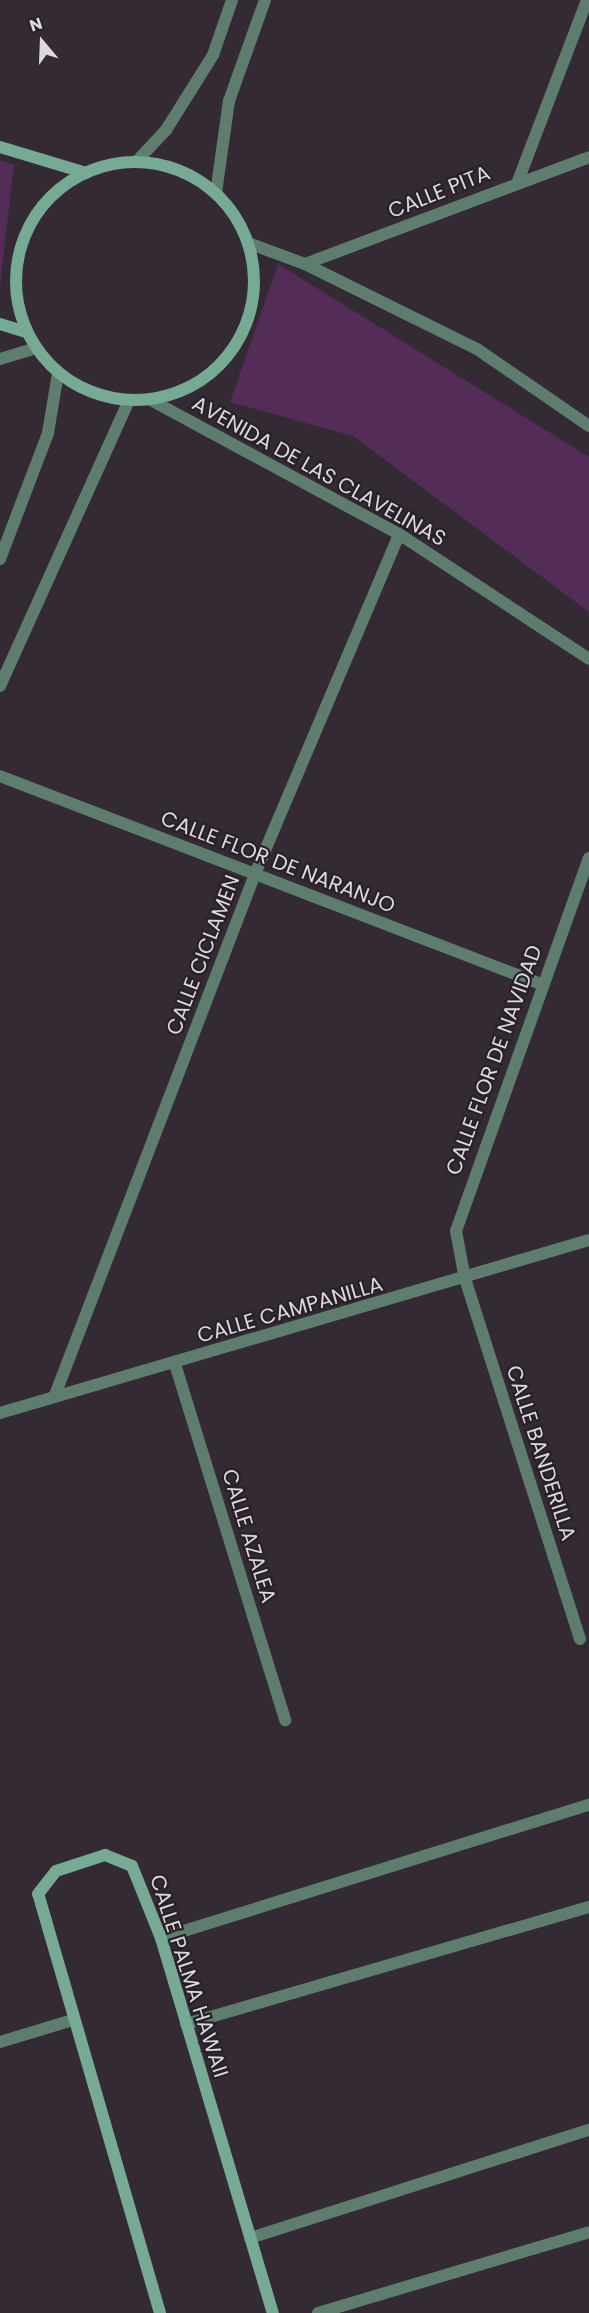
<!DOCTYPE html>
<style>
body{margin:0}
#map{position:relative;width:589px;height:2313px;overflow:hidden;background:#332a34;font-family:Poppins,sans-serif}
div>[style]{position:absolute}
.green>*{inset:0;background:#532d57}
.street>*{height:12px;margin:-6px;padding:0 6px;transform-origin:6px;border-radius:6px;background:#5e7d6f}
.secondary>*{height:12px;margin:-6px;padding:0 6px;transform-origin:6px;border-radius:6px;background:#77aa94}
.secondary>.ring{margin:-6px;padding:0;box-sizing:content-box;background:none;border:12px solid #77aa94;border-radius:50%}
span{translate:-50% -50%;white-space:nowrap;text-align:center;line-height:1.15;-webkit-text-stroke:4.5px #29212a;paint-order:stroke}
.street-label{font-size:21px;color:#ded8de}
.north{position:absolute;left:12px;top:12px;width:60px;height:60px;-webkit-text-stroke:4px #29212a;paint-order:stroke;rotate:341deg;font-size:16px;font-weight:700;line-height:24px;text-align:center;color:#ded8de}
.north::after{content:'';display:block;margin:auto;width:21px;height:27px;background:#ded8de;clip-path:polygon(50% 0,100% 100%,50% 72%,0 100%)}
</style>
<div id="map">
<div class="green">
<div style="clip-path:polygon(0 160px,14px 165px,0 285px)"></div>
<div style="clip-path:polygon(278px 264px,589px 457px,589px 612px,353px 436px,230px 402px)"></div>
</div>
<div class="street">
<div style="left:136px;top:162px;width:44px;rotate:-46.8deg"></div>
<div style="left:166px;top:130px;width:89px;rotate:-57.9deg"></div>
<div style="left:213px;top:55px;width:58px;rotate:-70.9deg"></div>
<div style="left:518px;top:181px;width:194px;rotate:-69.1deg"></div>
<div style="left:216px;top:193px;width:93px;rotate:-82deg"></div>
<div style="left:229px;top:101px;width:107px;rotate:-70.4deg"></div>
<div style="left:248px;top:243px;width:61px;rotate:20.2deg"></div>
<div style="left:305px;top:264px;width:192px;rotate:26.3deg"></div>
<div style="left:477px;top:349px;width:136px;rotate:34.5deg"></div>
<div style="left:305px;top:264px;width:303px;rotate:-20.6deg"></div>
<div style="left:0;top:359px;width:38px;rotate:-17deg"></div>
<div style="left:149px;top:399px;width:284px;rotate:28.4deg"></div>
<div style="left:399px;top:534px;width:227px;rotate:33.3deg"></div>
<div style="left:0;top:559px;width:135px;rotate:-69.1deg"></div>
<div style="left:48px;top:433px;width:61px;rotate:-80.5deg"></div>
<div style="left:0;top:686px;width:314px;rotate:-65.7deg"></div>
<div style="left:0;top:776px;width:580px;rotate:21.03deg"></div>
<div style="left:175px;top:1364px;width:373px;rotate:72.8deg"></div>
<div style="left:55px;top:1395px;width:558px;rotate:-69deg"></div>
<div style="left:255px;top:874px;width:369px;rotate:-67deg"></div>
<div style="left:0;top:1413px;width:614px;rotate:-16.37deg"></div>
<div style="left:580px;top:1639px;width:378px;rotate:-107.7deg"></div>
<div style="left:465px;top:1279px;width:49px;rotate:-100.6deg"></div>
<div style="left:456px;top:1231px;width:396px;rotate:-70.4deg"></div>
<div style="left:161px;top:1938px;width:448px;rotate:-17.3deg"></div>
<div style="left:186px;top:2024px;width:420px;rotate:-16.2deg"></div>
<div style="left:0;top:2042px;width:76px;rotate:-16.8deg"></div>
<div style="left:250px;top:2238px;width:356px;rotate:-17.7deg"></div>
<div style="left:318px;top:2313px;width:283px;rotate:-16.6deg"></div>
</div>
<div class="secondary">
<div style="left:0;top:147px;width:90px;rotate:16.8deg"></div>
<div class="ring" style="left:16px;top:162px;width:226px;height:226px"></div>
<div style="left:0;top:324px;width:27px;rotate:17deg"></div>
<div style="left:160px;top:2313px;width:436px;rotate:-106.2deg"></div>
<div style="left:38px;top:1894px;width:29px;rotate:-52deg"></div>
<div style="left:56px;top:1871px;width:52px;rotate:-18.1deg"></div>
<div style="left:105px;top:1855px;width:29px;rotate:22deg"></div>
<div style="left:132px;top:1866px;width:78px;rotate:68.1deg"></div>
<div style="left:161px;top:1938px;width:391px;rotate:73.4deg"></div>
</div>
<div class="street-label">
<span style="left:439px;top:192px;rotate:-22deg">CALLE PITA</span>
<span style="left:319px;top:471px;rotate:29deg">AVENIDA DE LAS CLAVELINAS</span>
<span style="left:278px;top:862px;rotate:21deg">CALLE FLOR DE NARANJO</span>
<span style="left:203px;top:955px;rotate:-69deg">CALLE CICLAMEN</span>
<span style="left:494px;top:1060px;rotate:-70deg">CALLE FLOR DE NAVIDAD</span>
<span style="left:290px;top:1310px;rotate:-16deg">CALLE CAMPANILLA</span>
<span style="left:541px;top:1453px;rotate:72deg">CALLE BANDERILLA</span>
<span style="left:249px;top:1536px;rotate:73deg">CALLE AZALEA</span>
<span style="left:189px;top:1976px;rotate:72deg">CALLE PALMA HAWAII</span>
</div>
<div class="north">N</div>
</div>
